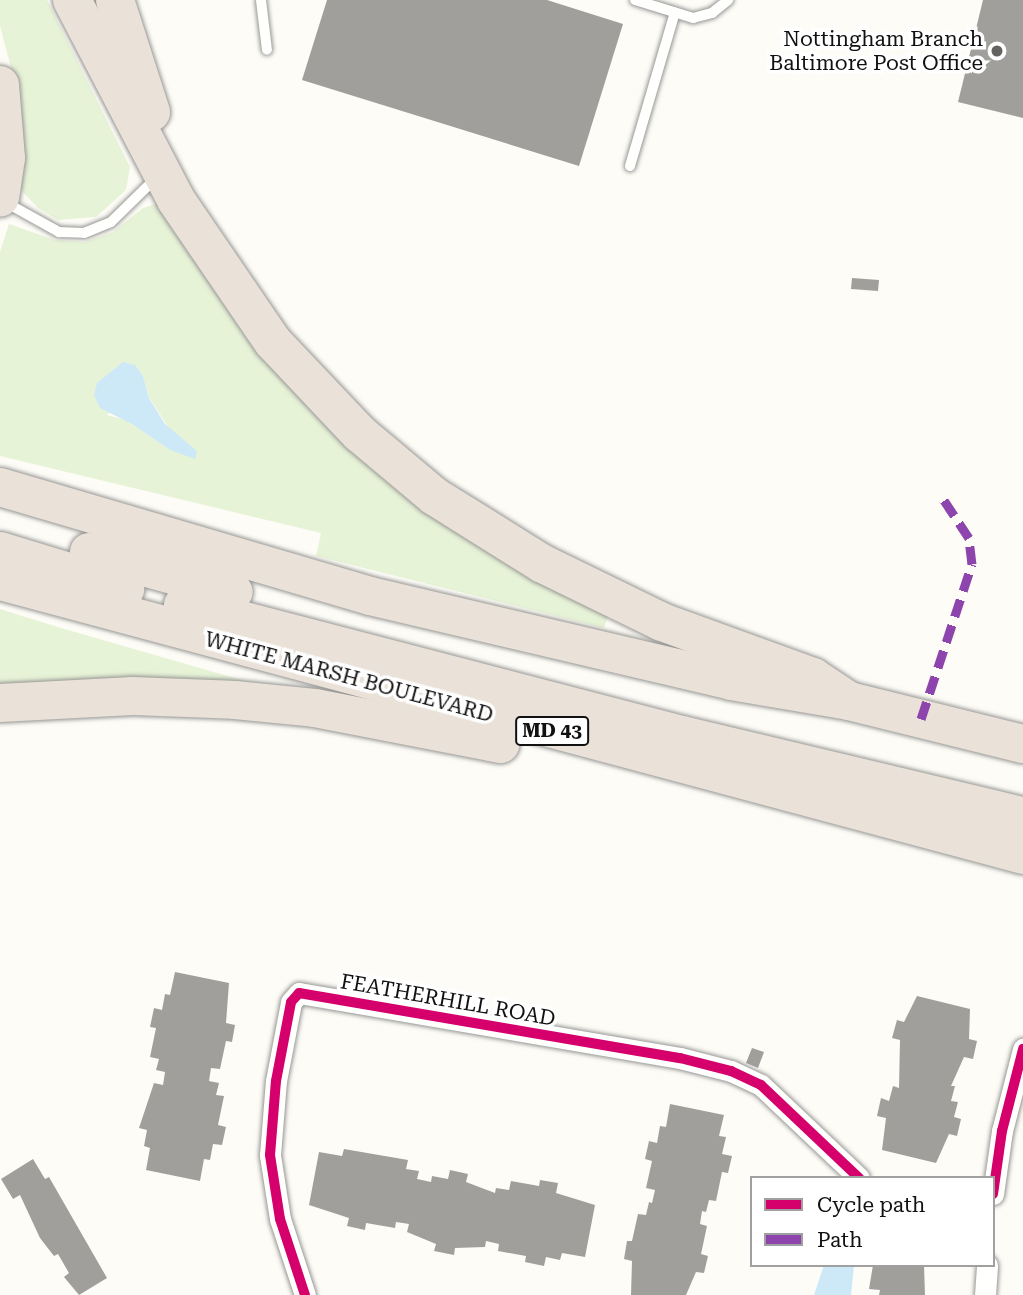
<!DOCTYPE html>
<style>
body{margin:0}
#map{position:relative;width:1023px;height:1295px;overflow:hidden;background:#fdfcf7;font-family:"Roboto Serif",serif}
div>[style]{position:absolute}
.green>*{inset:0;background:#e7f3d7}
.water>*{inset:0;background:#cde8f7}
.building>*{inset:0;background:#a19f9c}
.roads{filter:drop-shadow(0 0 2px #979795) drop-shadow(0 0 2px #979795)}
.lane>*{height:10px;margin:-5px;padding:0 5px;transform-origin:5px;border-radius:5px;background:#fffffe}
.street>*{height:21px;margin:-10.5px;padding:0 10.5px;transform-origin:10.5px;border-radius:10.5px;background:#fffffe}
.highway>*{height:38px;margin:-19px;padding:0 19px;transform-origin:19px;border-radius:19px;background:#eae1d8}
.quiet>*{height:9px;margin-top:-4.5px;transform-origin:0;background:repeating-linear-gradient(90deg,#8e44ad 0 18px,transparent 0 27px)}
.cycleway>*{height:10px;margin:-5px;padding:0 5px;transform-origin:5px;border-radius:5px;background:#d6006c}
.dots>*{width:19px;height:19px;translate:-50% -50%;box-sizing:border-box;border:4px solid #fff;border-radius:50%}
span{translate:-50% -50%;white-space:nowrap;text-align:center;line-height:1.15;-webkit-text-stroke:7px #fff;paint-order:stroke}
.shield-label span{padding:2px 5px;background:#fff;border:2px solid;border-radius:5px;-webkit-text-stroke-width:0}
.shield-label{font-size:19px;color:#111;font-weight:700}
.poi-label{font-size:21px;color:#111}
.right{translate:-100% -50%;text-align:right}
.street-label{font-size:21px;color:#111}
.legend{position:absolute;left:750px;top:1176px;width:245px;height:91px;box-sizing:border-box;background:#fff;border:2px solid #a0a0a0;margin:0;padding:9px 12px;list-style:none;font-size:21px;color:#111}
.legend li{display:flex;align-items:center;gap:14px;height:35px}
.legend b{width:35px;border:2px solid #a0a0a0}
</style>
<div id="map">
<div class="green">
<div style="clip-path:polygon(0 0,47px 0,130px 167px,126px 190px,96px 217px,58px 220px,38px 208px,20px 189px,18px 94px,0 26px)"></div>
<div style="clip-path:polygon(evenodd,159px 203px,245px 337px,323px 424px,444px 525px,526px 576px,608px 616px,604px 628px,316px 556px,321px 533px,0 456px,0 252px,9px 224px,55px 240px,84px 242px,113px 232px,143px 208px,159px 203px,143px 376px,149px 397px,170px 430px,170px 450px,126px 420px,107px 415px,143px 376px)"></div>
<div style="clip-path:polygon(0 609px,61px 628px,252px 683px,0 689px)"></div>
</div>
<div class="water">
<div style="clip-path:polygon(123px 362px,135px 365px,143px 376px,149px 398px,165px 424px,197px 451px,195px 459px,170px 450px,132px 424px,100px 408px,94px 395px,97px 383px)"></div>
<div style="clip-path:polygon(824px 1265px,854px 1265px,851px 1295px,814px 1295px)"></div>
</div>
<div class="building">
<div style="clip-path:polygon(327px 0,547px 0,623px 24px,579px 166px,302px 80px)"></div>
<div style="clip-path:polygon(983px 0,1023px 0,1023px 118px,958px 102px)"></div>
<div style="clip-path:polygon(852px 278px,879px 280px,878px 291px,851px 289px)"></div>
<div style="clip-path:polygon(175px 972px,229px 983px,226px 1023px,235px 1025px,232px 1042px,226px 1041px,220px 1069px,211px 1068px,209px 1081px,219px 1083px,216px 1095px,224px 1096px,218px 1125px,226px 1127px,222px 1145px,213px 1144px,210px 1160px,204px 1159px,200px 1181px,146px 1170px,150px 1148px,144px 1146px,147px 1130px,139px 1128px,154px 1083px,163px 1085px,165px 1072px,156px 1070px,159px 1059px,150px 1057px,156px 1028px,150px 1027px,154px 1008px,162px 1010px,165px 994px,170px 995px)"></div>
<div style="clip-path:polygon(917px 996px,970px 1009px,969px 1039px,977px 1041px,973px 1059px,964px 1057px,951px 1086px,955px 1086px,951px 1101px,958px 1102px,954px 1117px,961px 1119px,957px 1136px,949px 1134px,936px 1163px,882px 1150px,886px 1118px,877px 1116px,881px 1098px,889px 1101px,893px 1086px,899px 1088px,900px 1040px,892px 1038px,897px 1020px,904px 1022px)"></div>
<div style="clip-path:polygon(752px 1048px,764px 1052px,758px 1068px,746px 1063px)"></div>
<div style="clip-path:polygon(670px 1104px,724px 1115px,719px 1136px,726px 1137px,722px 1154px,732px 1156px,728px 1173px,722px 1172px,716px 1201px,709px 1200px,706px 1212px,702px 1211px,700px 1224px,707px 1226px,701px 1254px,708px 1256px,704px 1273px,696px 1272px,686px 1295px,631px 1295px,632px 1261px,624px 1259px,627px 1241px,632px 1241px,638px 1214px,646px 1215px,649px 1202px,652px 1203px,655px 1190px,646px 1188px,652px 1161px,645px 1159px,649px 1141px,657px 1143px,660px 1126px,666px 1127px)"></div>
<div style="clip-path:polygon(344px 1149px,408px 1160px,406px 1169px,419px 1171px,417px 1179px,431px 1182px,432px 1176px,448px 1179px,450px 1170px,468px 1174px,466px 1182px,495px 1193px,496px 1188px,509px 1190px,511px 1181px,539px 1186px,540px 1180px,558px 1183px,556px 1193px,595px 1205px,585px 1257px,562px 1253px,560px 1260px,546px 1257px,544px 1266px,525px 1262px,526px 1256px,498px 1251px,499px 1244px,486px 1241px,485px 1247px,455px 1248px,454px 1255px,434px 1251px,436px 1244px,407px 1232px,409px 1224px,396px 1222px,395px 1228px,366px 1223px,365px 1230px,347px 1226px,349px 1218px,309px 1205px,319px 1152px,342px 1156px)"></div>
<div style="clip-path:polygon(33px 1159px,45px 1179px,49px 1177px,107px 1278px,79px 1295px,64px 1277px,69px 1273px,58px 1254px,54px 1256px,40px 1238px,20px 1195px,13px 1199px,1px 1179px)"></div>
<div style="clip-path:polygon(873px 1265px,924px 1265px,925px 1295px,879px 1295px,880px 1290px,869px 1289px)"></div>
</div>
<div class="roads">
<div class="lane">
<div style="left:261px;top:0;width:50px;rotate:83.2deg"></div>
<div style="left:635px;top:0;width:61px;rotate:17.2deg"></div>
<div style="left:693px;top:18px;width:20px;rotate:-15deg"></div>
<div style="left:712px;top:13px;width:21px;rotate:-39deg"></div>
<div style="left:630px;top:166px;width:160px;rotate:-73.7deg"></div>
<div style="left:5px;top:202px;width:62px;rotate:29.1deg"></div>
<div style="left:59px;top:232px;width:25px;rotate:2deg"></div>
<div style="left:84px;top:233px;width:29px;rotate:-22deg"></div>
<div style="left:111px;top:222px;width:64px;rotate:-44.4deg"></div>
</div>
<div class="street">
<div style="left:993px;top:1194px;width:64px;rotate:-81.9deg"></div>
<div style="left:1002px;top:1131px;width:85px;rotate:-75.6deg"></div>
<div style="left:305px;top:1295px;width:80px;rotate:-108.2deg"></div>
<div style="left:280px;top:1219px;width:65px;rotate:-98.9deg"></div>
<div style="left:270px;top:1155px;width:74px;rotate:-85.4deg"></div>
<div style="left:276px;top:1081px;width:80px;rotate:-79.2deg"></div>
<div style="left:291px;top:1002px;width:12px;rotate:-48deg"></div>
<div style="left:299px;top:993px;width:387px;rotate:9.7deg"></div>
<div style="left:680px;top:1058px;width:53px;rotate:14.3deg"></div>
<div style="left:731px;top:1071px;width:33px;rotate:25deg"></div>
<div style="left:761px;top:1085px;width:135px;rotate:43.5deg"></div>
<div style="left:985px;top:1295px;width:30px;rotate:-86deg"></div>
</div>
<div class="highway">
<div style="left:72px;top:0;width:225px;rotate:62.5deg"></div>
<div style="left:176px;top:200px;width:172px;rotate:55.7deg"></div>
<div style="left:273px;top:342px;width:125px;rotate:46.6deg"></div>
<div style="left:359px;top:433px;width:98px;rotate:40deg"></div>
<div style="left:434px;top:496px;width:128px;rotate:32deg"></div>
<div style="left:543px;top:564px;width:132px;rotate:26deg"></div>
<div style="left:662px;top:622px;width:161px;rotate:20deg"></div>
<div style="left:813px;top:677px;width:43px;rotate:33.7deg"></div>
<div style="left:115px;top:0;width:118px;rotate:72.2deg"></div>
<div style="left:0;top:85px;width:73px;rotate:85.3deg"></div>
<div style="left:6px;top:158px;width:40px;rotate:98.5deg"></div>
<div style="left:0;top:487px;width:386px;rotate:16.4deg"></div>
<div style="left:370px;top:596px;width:371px;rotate:13.2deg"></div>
<div style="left:731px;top:681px;width:120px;rotate:9.6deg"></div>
<div style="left:849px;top:701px;width:179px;rotate:13.9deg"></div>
<div style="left:0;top:551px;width:131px;rotate:16.9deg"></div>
<div style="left:89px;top:552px;width:150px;rotate:15.4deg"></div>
<div style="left:0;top:581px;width:1059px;rotate:14.99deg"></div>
<div style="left:183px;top:605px;width:516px;rotate:14.6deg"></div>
<div style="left:682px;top:735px;width:350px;rotate:13.4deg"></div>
<div style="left:0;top:703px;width:133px;rotate:-3deg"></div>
<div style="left:133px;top:696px;width:102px;rotate:2.2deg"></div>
<div style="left:235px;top:700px;width:80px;rotate:5.7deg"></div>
<div style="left:315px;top:708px;width:189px;rotate:11deg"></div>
</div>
</div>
<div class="quiet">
<div style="left:921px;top:719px;width:163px;rotate:-71.8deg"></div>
<div style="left:972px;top:564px;width:26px;rotate:-97deg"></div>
<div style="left:969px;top:538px;width:53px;rotate:-123.4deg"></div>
</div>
<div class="cycleway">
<div style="left:993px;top:1194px;width:64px;rotate:-81.9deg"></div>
<div style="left:1002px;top:1131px;width:85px;rotate:-75.6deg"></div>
<div style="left:305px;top:1295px;width:80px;rotate:-108.2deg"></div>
<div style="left:280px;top:1219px;width:65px;rotate:-98.9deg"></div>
<div style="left:270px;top:1155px;width:74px;rotate:-85.4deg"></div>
<div style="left:276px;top:1081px;width:80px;rotate:-79.2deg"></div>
<div style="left:291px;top:1002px;width:12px;rotate:-48deg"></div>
<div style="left:299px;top:993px;width:387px;rotate:9.7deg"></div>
<div style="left:680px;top:1058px;width:53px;rotate:14.3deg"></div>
<div style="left:731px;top:1071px;width:33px;rotate:25deg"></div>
<div style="left:761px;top:1085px;width:135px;rotate:43.5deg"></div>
</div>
<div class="dots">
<div style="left:997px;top:51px;background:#646362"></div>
</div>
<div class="shield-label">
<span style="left:552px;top:731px">MD 43</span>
</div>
<div class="poi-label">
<span class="right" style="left:983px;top:51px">Nottingham Branch<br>Baltimore Post Office</span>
</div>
<div class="street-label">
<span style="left:349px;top:677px;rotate:15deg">WHITE MARSH BOULEVARD</span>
<span style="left:448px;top:1000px;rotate:10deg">FEATHERHILL ROAD</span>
</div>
<ul class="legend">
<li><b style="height:9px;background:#d6006c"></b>Cycle path</li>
<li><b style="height:9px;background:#8e44ad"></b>Path</li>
</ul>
</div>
